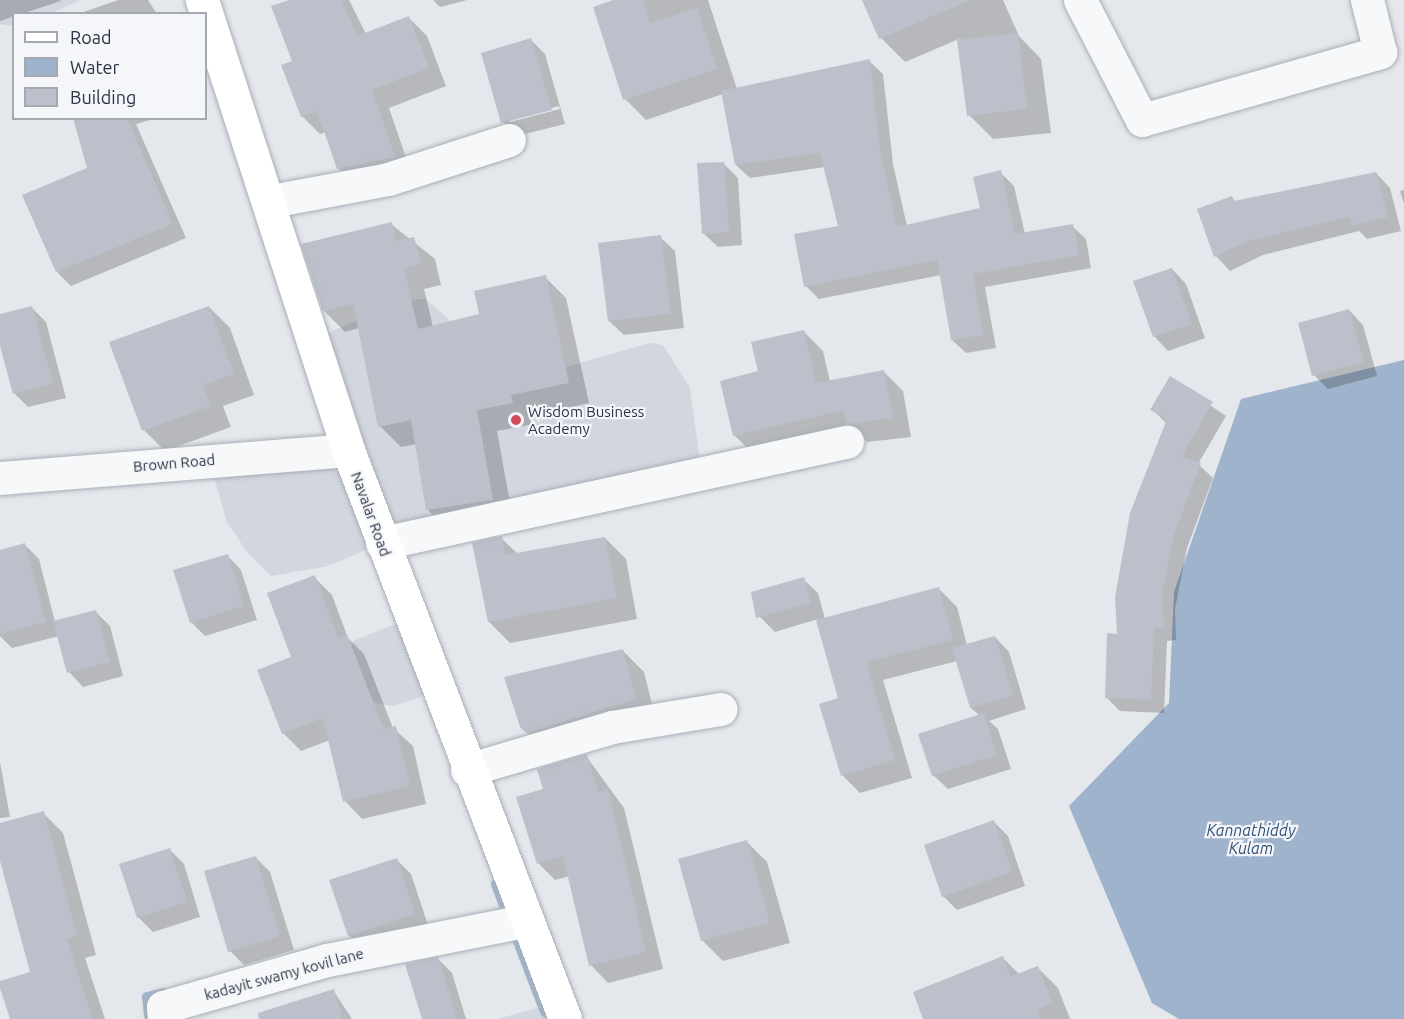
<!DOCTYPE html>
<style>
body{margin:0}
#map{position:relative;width:1404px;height:1019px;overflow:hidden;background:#e4e7ec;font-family:Ubuntu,sans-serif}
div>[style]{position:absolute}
.built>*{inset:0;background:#d2d6de}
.water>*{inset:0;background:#9fb4cc}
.shadow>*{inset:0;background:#0003}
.stream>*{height:10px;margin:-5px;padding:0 5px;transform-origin:5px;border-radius:5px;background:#9fb4cc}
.building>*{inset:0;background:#bbc0ca}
.roads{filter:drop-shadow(0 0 2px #a9aeb7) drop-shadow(0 0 2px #a9aeb7)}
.street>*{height:33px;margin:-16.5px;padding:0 16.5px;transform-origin:16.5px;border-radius:16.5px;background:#f7f8fa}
.secondary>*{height:33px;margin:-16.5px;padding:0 16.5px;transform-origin:16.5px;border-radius:16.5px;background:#fff}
.dots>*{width:16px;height:16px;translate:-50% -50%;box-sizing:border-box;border:3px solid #f4f6f9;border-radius:50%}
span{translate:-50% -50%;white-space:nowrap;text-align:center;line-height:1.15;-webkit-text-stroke:4.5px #f4f6f9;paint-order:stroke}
.poi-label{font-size:15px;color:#2b3445}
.left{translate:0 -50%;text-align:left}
.street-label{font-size:15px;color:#2b3445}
.water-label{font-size:16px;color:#34527a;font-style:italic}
.legend{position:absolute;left:12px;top:12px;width:195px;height:108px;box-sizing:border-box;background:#f4f6f9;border:2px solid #a4a8b1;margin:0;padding:8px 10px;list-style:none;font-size:18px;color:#2b3445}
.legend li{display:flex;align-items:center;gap:12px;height:30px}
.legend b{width:30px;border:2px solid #a4a8b1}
</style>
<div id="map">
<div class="built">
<div style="clip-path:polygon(0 0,80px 0,52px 13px,14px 14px,13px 26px,0 24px)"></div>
<div style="clip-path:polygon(425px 299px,520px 380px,650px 343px,663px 345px,690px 388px,701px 469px,382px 543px,328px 566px,271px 576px,247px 552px,227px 522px,209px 460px,347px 450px,312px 340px,403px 300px)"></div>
<div style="clip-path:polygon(410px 618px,438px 691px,393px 706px,370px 702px,350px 656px,353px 641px)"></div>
<div style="clip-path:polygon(559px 1002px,565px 1019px,497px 1019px)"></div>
</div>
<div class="water">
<div style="clip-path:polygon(1404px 360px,1404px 1019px,1179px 1019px,1152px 1003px,1069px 806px,1169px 703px,1174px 592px,1241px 399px)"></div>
</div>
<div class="shadow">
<div style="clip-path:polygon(0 0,60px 0,61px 1px,0 21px)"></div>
<div style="clip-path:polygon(118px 0,148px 0,157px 14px,78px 14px)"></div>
<div style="clip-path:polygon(294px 0,349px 0,366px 34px,409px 18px,427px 36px,446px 86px,389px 108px,412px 175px,357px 187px,339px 169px,326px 132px,320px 134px,302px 116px)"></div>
<div style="clip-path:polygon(433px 0,467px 0,440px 7px)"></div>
<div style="clip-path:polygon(618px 0,708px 0,737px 89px,869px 61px,883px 74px,893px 164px,907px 226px,982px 210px,1000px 172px,1014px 186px,1025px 234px,1072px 226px,1086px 239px,1091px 268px,985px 287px,996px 348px,966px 353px,952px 340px,941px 275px,819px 299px,806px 286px,839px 227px,825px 167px,750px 178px,736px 165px,723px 94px,646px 120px,625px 99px)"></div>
<div style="clip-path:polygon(864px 0,1003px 0,1019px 36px,1041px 59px,1051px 133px,993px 139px,969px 115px,959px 39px,905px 62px,881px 38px)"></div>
<div style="clip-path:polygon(evenodd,530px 39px,545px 54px,565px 124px,517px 136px,503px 122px,530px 39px,559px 106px,560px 109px,510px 122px,510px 119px,559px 106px)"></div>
<div style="clip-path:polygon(75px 118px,157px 118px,136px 124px,186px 238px,71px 286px,57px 272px,89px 168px)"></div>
<div style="clip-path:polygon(723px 163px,738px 178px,742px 245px,718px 247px,703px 233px)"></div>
<div style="clip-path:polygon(1376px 173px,1390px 188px,1401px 231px,1367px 239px,1359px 231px,1263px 255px,1230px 271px,1216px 256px,1199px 210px,1232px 198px,1236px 202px)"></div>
<div style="clip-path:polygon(1404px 190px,1404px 204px,1400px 191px)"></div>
<div style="clip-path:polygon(391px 224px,435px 259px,441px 285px,424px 289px,433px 327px,481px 315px,545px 277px,566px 298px,589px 403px,531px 416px,533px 424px,497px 431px,513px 520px,449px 531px,428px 510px,416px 444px,401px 447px,380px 426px,359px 328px,345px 332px,324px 311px)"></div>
<div style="clip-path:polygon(660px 237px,675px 251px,684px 328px,624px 335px,609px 321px)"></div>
<div style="clip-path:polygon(1172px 269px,1186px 284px,1205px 338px,1168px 351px,1154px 336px)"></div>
<div style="clip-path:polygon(209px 307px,230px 328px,254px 395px,223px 406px,231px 427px,165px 451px,144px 430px)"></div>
<div style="clip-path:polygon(32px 308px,46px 322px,66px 398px,28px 407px,14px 393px,0 340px,0 316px)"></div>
<div style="clip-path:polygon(1349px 310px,1363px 325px,1377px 376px,1328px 389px,1314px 375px)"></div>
<div style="clip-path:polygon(803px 331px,823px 351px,830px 382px,884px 372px,903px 391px,911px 437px,867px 442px,855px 431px,754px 454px,734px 435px,760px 373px)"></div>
<div style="clip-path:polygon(1170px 378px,1226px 416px,1198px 464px,1213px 478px,1187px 548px,1175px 609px,1176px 640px,1167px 641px,1164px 713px,1120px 711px,1106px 697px,1167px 424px,1152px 409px)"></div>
<div style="clip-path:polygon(501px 538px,518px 554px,605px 538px,626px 559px,637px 619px,510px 643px,489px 622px)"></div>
<div style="clip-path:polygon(25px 545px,39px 559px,55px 622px,96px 612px,110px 626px,123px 676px,83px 687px,69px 672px,59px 636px,12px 648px,0 636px,0 551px)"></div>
<div style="clip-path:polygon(227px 555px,241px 570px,257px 620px,205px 636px,191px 622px)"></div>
<div style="clip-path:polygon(314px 577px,332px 595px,348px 638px,364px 654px,393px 728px,413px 746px,426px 804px,362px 819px,345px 801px,330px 740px,301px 751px,283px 733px,293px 658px)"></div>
<div style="clip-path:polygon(803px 579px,818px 593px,825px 619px,939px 589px,957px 607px,967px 645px,995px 637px,1009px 652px,1026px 709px,989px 721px,998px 729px,1011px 769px,948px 789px,933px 775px,980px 716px,971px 708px,957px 661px,883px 680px,912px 778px,860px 793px,842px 775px,839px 699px,818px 619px,775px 632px,760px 617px,753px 593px)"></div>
<div style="clip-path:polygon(623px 651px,644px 672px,656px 720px,548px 753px,527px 732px)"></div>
<div style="clip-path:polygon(586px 756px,624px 808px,663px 969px,608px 983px,591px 965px,570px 876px,555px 880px,538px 863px,545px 790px)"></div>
<div style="clip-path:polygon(0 762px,10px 817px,0 818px)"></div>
<div style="clip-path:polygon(43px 813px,63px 833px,96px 955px,85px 958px,105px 1019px,11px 1019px,0 983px,32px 973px,0 855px,0 825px)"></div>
<div style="clip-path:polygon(994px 822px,1008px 836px,1025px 886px,957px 910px,943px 896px)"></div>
<div style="clip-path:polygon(746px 841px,767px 862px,790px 943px,723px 961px,702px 940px)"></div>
<div style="clip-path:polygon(169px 849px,184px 864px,200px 917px,153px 932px,138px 917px)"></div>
<div style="clip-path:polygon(255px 857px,270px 872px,294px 950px,244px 965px,230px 951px)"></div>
<div style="clip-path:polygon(396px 859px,411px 874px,429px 928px,363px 949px,349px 935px)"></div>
<div style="clip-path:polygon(1003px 958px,1020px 975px,1037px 967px,1058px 988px,1070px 1019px,925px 1019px)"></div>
<div style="clip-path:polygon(438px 959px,452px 973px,466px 1019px,423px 1019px)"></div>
<div style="clip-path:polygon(333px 990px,352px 1019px,273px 1019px)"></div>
</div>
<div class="stream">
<div style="left:496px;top:884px;width:30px;rotate:70deg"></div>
<div style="left:506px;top:912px;width:8px;rotate:166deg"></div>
<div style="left:512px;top:926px;width:92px;rotate:69deg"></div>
<div style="left:149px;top:1015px;width:18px;rotate:-96deg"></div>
<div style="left:147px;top:997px;width:17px;rotate:-13deg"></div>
</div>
<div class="building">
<div style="clip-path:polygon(289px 0,342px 0,357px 36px,409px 16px,429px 68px,372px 90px,395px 157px,337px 169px,317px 111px,301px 117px,281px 65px,292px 61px,271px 6px)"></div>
<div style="clip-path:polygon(613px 0,643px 0,650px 23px,697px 8px,717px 69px,623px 100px,593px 7px)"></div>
<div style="clip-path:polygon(862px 0,970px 0,879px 39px)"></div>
<div style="clip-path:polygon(1018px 33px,1027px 109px,967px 116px,957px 40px)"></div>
<div style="clip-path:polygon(531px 38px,552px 110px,501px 123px,481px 53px)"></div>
<div style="clip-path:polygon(870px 59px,880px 149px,897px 227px,980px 208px,973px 177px,1001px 170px,1015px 234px,1073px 224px,1079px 255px,973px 274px,983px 335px,951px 340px,937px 260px,804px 287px,794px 234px,838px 226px,820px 153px,735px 165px,721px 91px)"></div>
<div style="clip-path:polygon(73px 118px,127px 118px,173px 224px,56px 272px,22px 195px,87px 168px)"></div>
<div style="clip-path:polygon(724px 162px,729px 232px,702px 234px,697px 163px)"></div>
<div style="clip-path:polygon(1376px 172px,1388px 217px,1351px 226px,1349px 217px,1248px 241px,1214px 257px,1197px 209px,1232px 196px,1234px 201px)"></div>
<div style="clip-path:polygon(392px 222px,396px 241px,414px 237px,421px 264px,404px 268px,418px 329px,479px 314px,474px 291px,546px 275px,569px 383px,511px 395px,513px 403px,477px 410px,493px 500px,426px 510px,411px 420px,378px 427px,353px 304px,323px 311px,301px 244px)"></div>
<div style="clip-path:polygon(661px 235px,671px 314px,608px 321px,598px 243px)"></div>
<div style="clip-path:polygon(1172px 268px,1192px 324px,1153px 337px,1133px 281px)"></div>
<div style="clip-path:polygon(32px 306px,53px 383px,13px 394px,0 346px,0 314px)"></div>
<div style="clip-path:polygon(209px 306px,234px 374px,203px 385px,211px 406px,142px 431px,109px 342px)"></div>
<div style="clip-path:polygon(1349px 309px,1364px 362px,1312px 376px,1298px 323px)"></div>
<div style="clip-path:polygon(804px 330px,816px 383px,884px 370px,893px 418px,846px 424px,844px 410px,733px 436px,720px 381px,758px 371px,751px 342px)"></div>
<div style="clip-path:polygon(1170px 376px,1213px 402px,1182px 456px,1201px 463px,1174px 534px,1162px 595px,1164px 627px,1154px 628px,1151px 700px,1105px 698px,1107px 633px,1117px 634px,1115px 597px,1130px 513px,1167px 419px,1150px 410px)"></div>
<div style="clip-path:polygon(502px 536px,505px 555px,605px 537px,617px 598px,488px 622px,472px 543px)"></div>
<div style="clip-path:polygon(25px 543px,46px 622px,0 634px,0 550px)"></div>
<div style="clip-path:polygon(228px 554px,244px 606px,190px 623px,173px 570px)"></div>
<div style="clip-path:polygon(315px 575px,338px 638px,347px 635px,384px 729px,396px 726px,410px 786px,343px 802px,323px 718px,282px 734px,257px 670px,291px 657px,267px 593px)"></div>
<div style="clip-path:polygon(804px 577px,811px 603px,756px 618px,751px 592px)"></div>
<div style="clip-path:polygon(939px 587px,953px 640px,866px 662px,895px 760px,841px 776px,819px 704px,838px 698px,816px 620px)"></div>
<div style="clip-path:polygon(96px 610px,110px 662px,67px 673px,53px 621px)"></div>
<div style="clip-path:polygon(995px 636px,1013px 695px,970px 708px,952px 648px)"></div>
<div style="clip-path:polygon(623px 649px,636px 699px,526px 733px,520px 727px,504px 677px)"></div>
<div style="clip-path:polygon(984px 713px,997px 755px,932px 776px,918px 734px)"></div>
<div style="clip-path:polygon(587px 754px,598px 792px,608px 789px,646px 952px,589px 966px,563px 856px,537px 864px,516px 797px,543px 789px,537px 769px)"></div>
<div style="clip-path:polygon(44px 811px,77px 936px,67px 939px,93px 1019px,10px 1019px,0 988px,0 981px,30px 972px,0 861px,0 823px)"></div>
<div style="clip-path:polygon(994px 820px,1012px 872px,942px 897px,924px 845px)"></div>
<div style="clip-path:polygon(747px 840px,770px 922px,701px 941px,678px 859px)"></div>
<div style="clip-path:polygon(170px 848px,187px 902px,137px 918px,119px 864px)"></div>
<div style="clip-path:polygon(256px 856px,280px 936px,228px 952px,204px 871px)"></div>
<div style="clip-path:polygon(397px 858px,415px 914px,348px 936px,329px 880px)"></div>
<div style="clip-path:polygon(1003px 956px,1011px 976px,1038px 966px,1052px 1003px,1037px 1009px,1041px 1019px,923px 1019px,913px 992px)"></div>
<div style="clip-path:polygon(438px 957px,457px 1019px,422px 1019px,405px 964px)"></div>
<div style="clip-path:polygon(334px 989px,343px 1019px,259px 1019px,258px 1013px)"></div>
</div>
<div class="roads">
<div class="street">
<div style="left:1080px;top:0;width:135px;rotate:62.7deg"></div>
<div style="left:1142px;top:120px;width:248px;rotate:-15.9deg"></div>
<div style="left:1380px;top:52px;width:54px;rotate:-104deg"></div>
<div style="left:271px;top:201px;width:119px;rotate:-10.6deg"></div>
<div style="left:388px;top:179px;width:127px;rotate:-17.9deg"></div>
<div style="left:0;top:478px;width:349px;rotate:-4.6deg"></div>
<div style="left:382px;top:543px;width:476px;rotate:-12.3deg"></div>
<div style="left:467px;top:770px;width:151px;rotate:-16.5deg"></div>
<div style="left:612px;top:727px;width:110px;rotate:-9.4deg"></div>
<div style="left:164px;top:1019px;width:12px;rotate:-95deg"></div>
<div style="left:163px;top:1007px;width:171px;rotate:-16deg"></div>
<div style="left:327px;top:960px;width:201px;rotate:-11.2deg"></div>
</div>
<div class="secondary">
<div style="left:202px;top:0;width:473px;rotate:72deg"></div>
<div style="left:348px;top:450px;width:609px;rotate:69.12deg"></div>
</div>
</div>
<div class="dots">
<div style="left:516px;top:420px;background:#d1495b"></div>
</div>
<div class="poi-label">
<span class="left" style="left:528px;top:420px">Wisdom Business<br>Academy</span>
</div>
<div class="street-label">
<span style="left:174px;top:463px;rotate:-5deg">Brown Road</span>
<span style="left:371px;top:514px;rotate:70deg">Navalar Road</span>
<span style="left:284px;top:974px;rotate:-15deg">kadayit swamy kovil lane</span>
</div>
<div class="water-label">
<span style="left:1251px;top:839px">Kannathiddy<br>Kulam</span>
</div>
<ul class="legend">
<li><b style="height:8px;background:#fff"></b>Road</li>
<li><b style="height:16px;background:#9fb4cc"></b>Water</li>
<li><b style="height:16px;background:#bbc0ca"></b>Building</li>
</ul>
</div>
